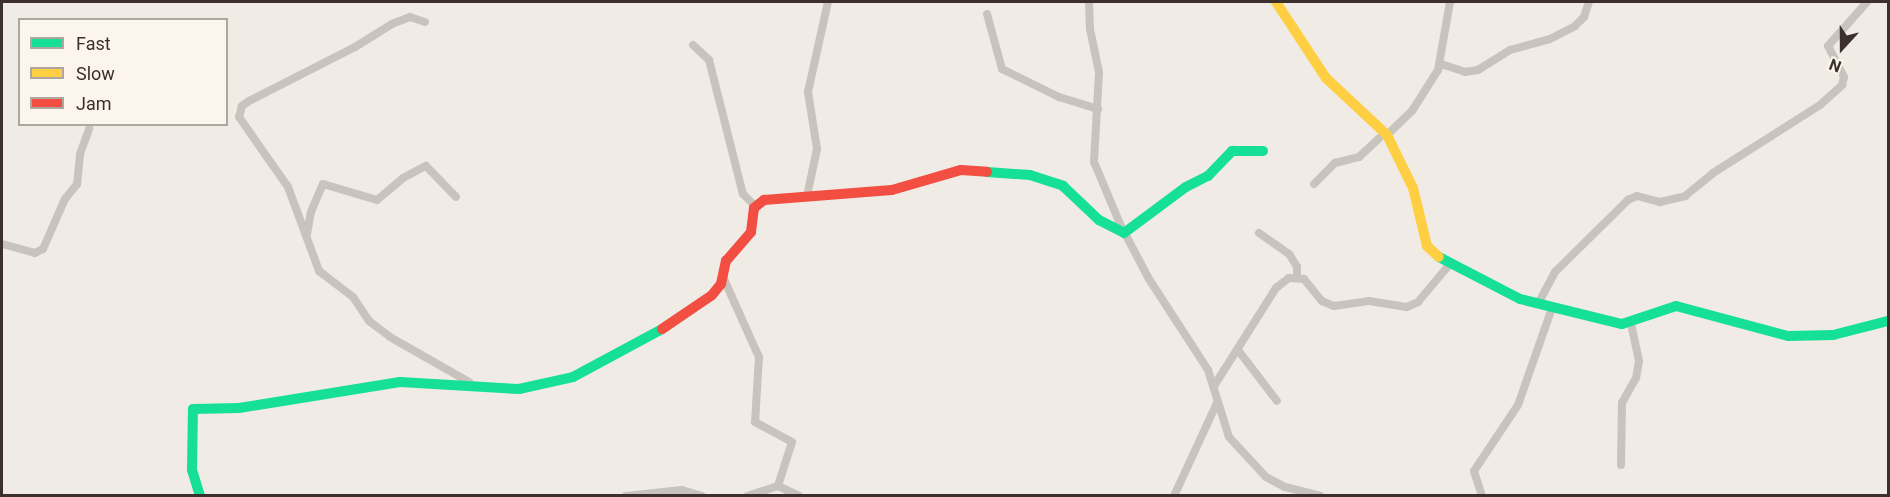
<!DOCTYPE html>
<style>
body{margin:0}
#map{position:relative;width:1890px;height:497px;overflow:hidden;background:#f0ebe5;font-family:Roboto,sans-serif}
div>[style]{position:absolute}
.street>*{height:8px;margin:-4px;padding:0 4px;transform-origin:4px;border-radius:4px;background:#c9c3be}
.fast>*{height:10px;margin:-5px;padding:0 5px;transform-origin:5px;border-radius:5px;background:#16e098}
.slow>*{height:10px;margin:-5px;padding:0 5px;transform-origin:5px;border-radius:5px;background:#ffcf43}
.jam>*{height:10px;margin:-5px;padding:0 5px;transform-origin:5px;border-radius:5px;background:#f24e42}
span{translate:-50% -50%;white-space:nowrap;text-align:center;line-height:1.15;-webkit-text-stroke:4.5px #fbf5ee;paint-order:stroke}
.frame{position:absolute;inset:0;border:3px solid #3b302b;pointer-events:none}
.legend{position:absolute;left:18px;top:18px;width:210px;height:108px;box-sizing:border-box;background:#fbf5ee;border:2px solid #aea6a0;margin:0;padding:8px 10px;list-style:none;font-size:18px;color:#3b302b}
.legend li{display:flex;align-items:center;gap:12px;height:30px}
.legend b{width:30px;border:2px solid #aea6a0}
.north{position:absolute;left:1812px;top:18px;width:60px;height:60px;-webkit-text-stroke:4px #fbf5ee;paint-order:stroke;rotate:201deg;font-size:16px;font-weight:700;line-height:24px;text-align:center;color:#3b302b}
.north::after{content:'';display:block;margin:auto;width:21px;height:27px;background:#3b302b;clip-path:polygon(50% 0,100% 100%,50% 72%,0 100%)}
</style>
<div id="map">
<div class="street">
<div style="left:1089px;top:2px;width:27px;rotate:88deg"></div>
<div style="left:1090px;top:29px;width:44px;rotate:78.2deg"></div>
<div style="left:1099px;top:72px;width:90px;rotate:93.2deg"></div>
<div style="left:1094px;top:162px;width:67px;rotate:67.2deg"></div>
<div style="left:1120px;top:224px;width:62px;rotate:62.2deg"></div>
<div style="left:1149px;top:279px;width:108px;rotate:57deg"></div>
<div style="left:1208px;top:370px;width:70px;rotate:72.6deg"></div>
<div style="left:1229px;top:437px;width:54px;rotate:47.2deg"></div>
<div style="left:1266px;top:477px;width:21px;rotate:28deg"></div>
<div style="left:1285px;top:487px;width:36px;rotate:14deg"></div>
<div style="left:987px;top:14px;width:57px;rotate:74.7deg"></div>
<div style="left:1002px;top:69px;width:64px;rotate:26.2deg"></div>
<div style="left:1059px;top:97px;width:41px;rotate:17.1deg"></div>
<div style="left:425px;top:22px;width:16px;rotate:-162deg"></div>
<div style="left:410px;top:17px;width:19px;rotate:159deg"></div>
<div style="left:392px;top:24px;width:44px;rotate:148.1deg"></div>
<div style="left:355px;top:47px;width:119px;rotate:153deg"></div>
<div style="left:249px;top:101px;width:9px;rotate:144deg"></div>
<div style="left:242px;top:106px;width:11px;rotate:105deg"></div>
<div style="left:239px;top:117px;width:85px;rotate:55deg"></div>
<div style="left:288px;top:187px;width:90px;rotate:69.7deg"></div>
<div style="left:319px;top:271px;width:43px;rotate:37.4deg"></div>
<div style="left:353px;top:297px;width:29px;rotate:56deg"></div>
<div style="left:369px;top:321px;width:26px;rotate:37deg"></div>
<div style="left:390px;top:337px;width:91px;rotate:29.7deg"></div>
<div style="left:693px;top:45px;width:22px;rotate:43deg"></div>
<div style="left:709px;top:60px;width:138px;rotate:75.8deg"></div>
<div style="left:743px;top:194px;width:17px;rotate:45deg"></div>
<div style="left:1441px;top:64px;width:25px;rotate:18deg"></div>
<div style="left:1465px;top:72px;width:13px;rotate:-9deg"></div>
<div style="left:1478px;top:70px;width:38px;rotate:-32deg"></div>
<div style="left:1510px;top:50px;width:41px;rotate:-15.4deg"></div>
<div style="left:1550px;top:39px;width:28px;rotate:-27deg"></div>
<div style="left:1575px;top:26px;width:13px;rotate:-45deg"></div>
<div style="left:1584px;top:17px;width:16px;rotate:-72deg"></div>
<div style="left:1387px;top:135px;width:35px;rotate:-44deg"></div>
<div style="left:1412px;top:111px;width:49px;rotate:-57.6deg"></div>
<div style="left:1438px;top:70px;width:69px;rotate:-80deg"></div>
<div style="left:1314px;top:184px;width:30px;rotate:-45deg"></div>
<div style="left:1335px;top:163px;width:25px;rotate:-14deg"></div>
<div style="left:1359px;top:157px;width:35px;rotate:-43deg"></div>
<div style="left:807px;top:196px;width:48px;rotate:-78deg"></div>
<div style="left:817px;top:149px;width:58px;rotate:-99deg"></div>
<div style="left:808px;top:92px;width:92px;rotate:-77.5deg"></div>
<div style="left:1259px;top:233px;width:37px;rotate:35deg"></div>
<div style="left:1289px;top:254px;width:15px;rotate:58deg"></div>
<div style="left:1297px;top:267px;width:10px;rotate:90deg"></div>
<div style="left:307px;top:234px;width:22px;rotate:-80deg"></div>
<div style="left:311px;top:212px;width:30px;rotate:-67deg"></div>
<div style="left:323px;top:184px;width:56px;rotate:16.5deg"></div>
<div style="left:377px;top:200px;width:34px;rotate:-40deg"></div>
<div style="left:403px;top:178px;width:26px;rotate:-28deg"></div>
<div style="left:426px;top:166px;width:43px;rotate:45.9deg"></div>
<div style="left:2px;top:244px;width:34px;rotate:15deg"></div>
<div style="left:35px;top:253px;width:9px;rotate:-27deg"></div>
<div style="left:43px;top:249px;width:55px;rotate:-66.3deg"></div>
<div style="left:65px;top:199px;width:19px;rotate:-51deg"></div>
<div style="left:77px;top:184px;width:30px;rotate:-84deg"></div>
<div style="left:80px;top:154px;width:27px;rotate:-70deg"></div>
<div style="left:723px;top:277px;width:88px;rotate:65.8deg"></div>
<div style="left:759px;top:357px;width:65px;rotate:93.5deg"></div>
<div style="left:755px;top:422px;width:42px;rotate:28.4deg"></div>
<div style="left:792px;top:442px;width:46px;rotate:107.7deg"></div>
<div style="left:778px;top:486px;width:33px;rotate:162deg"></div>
<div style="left:1538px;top:304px;width:36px;rotate:-62deg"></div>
<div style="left:1555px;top:272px;width:103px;rotate:-44.6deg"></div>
<div style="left:1628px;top:200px;width:10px;rotate:-24deg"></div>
<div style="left:1637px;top:196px;width:24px;rotate:15deg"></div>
<div style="left:1660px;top:202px;width:26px;rotate:-13deg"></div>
<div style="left:1685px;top:196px;width:36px;rotate:-39deg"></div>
<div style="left:1713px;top:173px;width:127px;rotate:-32.4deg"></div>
<div style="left:1820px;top:105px;width:30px;rotate:-42deg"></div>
<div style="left:1842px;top:85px;width:8px;rotate:-76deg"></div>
<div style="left:1844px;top:77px;width:35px;rotate:-117deg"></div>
<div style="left:1828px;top:46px;width:59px;rotate:-48.4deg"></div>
<div style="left:1238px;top:350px;width:64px;rotate:52.6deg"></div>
<div style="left:1214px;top:386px;width:116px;rotate:-57.7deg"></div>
<div style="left:1276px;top:288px;width:16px;rotate:-38deg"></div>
<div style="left:1289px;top:278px;width:15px;rotate:4deg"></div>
<div style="left:1304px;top:279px;width:28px;rotate:51deg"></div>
<div style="left:1322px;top:301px;width:13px;rotate:23deg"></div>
<div style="left:1334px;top:306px;width:35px;rotate:-8deg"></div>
<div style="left:1369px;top:301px;width:38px;rotate:9deg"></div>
<div style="left:1407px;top:307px;width:12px;rotate:-24deg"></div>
<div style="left:1418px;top:302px;width:48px;rotate:-50deg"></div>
<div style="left:1621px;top:465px;width:62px;rotate:-89.1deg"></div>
<div style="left:1622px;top:403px;width:29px;rotate:-61deg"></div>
<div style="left:1636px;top:378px;width:17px;rotate:-80deg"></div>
<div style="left:1639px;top:361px;width:39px;rotate:-102deg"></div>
<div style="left:778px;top:486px;width:23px;rotate:25deg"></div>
<div style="left:626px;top:496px;width:56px;rotate:-6.1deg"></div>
<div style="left:682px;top:490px;width:21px;rotate:17deg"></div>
<div style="left:1174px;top:496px;width:102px;rotate:-65.2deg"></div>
<div style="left:1482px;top:496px;width:26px;rotate:-108deg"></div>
<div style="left:1474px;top:471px;width:79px;rotate:-56.3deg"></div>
<div style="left:1518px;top:405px;width:103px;rotate:-70.7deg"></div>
</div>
<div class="fast">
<div style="left:987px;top:172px;width:43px;rotate:4deg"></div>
<div style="left:1030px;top:175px;width:35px;rotate:18deg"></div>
<div style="left:1063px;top:186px;width:50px;rotate:43.4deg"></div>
<div style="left:1099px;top:220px;width:28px;rotate:27deg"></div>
<div style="left:1124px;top:233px;width:77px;rotate:-36.6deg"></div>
<div style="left:1186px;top:187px;width:25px;rotate:-27deg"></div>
<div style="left:1208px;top:176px;width:35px;rotate:-46deg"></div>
<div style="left:1232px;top:151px;width:31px"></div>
<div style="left:1439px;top:257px;width:91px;rotate:27.4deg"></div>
<div style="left:1520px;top:299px;width:105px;rotate:13.8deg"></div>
<div style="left:1622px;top:324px;width:57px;rotate:-18.4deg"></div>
<div style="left:1676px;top:306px;width:116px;rotate:15deg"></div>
<div style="left:1788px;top:336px;width:45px;rotate:-1.3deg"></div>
<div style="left:1833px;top:335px;width:57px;rotate:-14.3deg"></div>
<div style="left:200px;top:496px;width:27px;rotate:-107deg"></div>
<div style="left:192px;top:470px;width:61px;rotate:-89.1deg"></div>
<div style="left:193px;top:409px;width:46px;rotate:-1.2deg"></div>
<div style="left:239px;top:408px;width:163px;rotate:-9.2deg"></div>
<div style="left:400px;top:382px;width:119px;rotate:3.4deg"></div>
<div style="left:519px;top:389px;width:55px;rotate:-12.5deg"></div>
<div style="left:573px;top:377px;width:101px;rotate:-28.3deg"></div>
</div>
<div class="slow">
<div style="left:1276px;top:2px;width:91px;rotate:56.7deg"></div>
<div style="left:1326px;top:78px;width:83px;rotate:43.1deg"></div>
<div style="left:1387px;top:135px;width:59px;rotate:63.9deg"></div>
<div style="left:1413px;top:188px;width:60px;rotate:76.4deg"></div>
<div style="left:1427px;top:246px;width:16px;rotate:43deg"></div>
</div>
<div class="jam">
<div style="left:662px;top:329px;width:60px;rotate:-34.2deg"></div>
<div style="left:712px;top:295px;width:14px;rotate:-51deg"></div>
<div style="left:721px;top:284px;width:24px;rotate:-78deg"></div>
<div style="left:726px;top:261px;width:38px;rotate:-49deg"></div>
<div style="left:751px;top:232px;width:24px;rotate:-83deg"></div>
<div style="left:754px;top:208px;width:13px;rotate:-39deg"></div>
<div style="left:764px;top:200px;width:128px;rotate:-4.5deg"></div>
<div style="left:892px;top:190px;width:72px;rotate:-16.2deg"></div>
<div style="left:961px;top:170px;width:26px;rotate:4deg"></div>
</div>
<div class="frame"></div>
<ul class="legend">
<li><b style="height:8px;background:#16e098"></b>Fast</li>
<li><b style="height:8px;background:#ffcf43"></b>Slow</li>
<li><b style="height:8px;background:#f24e42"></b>Jam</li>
</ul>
<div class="north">N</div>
</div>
